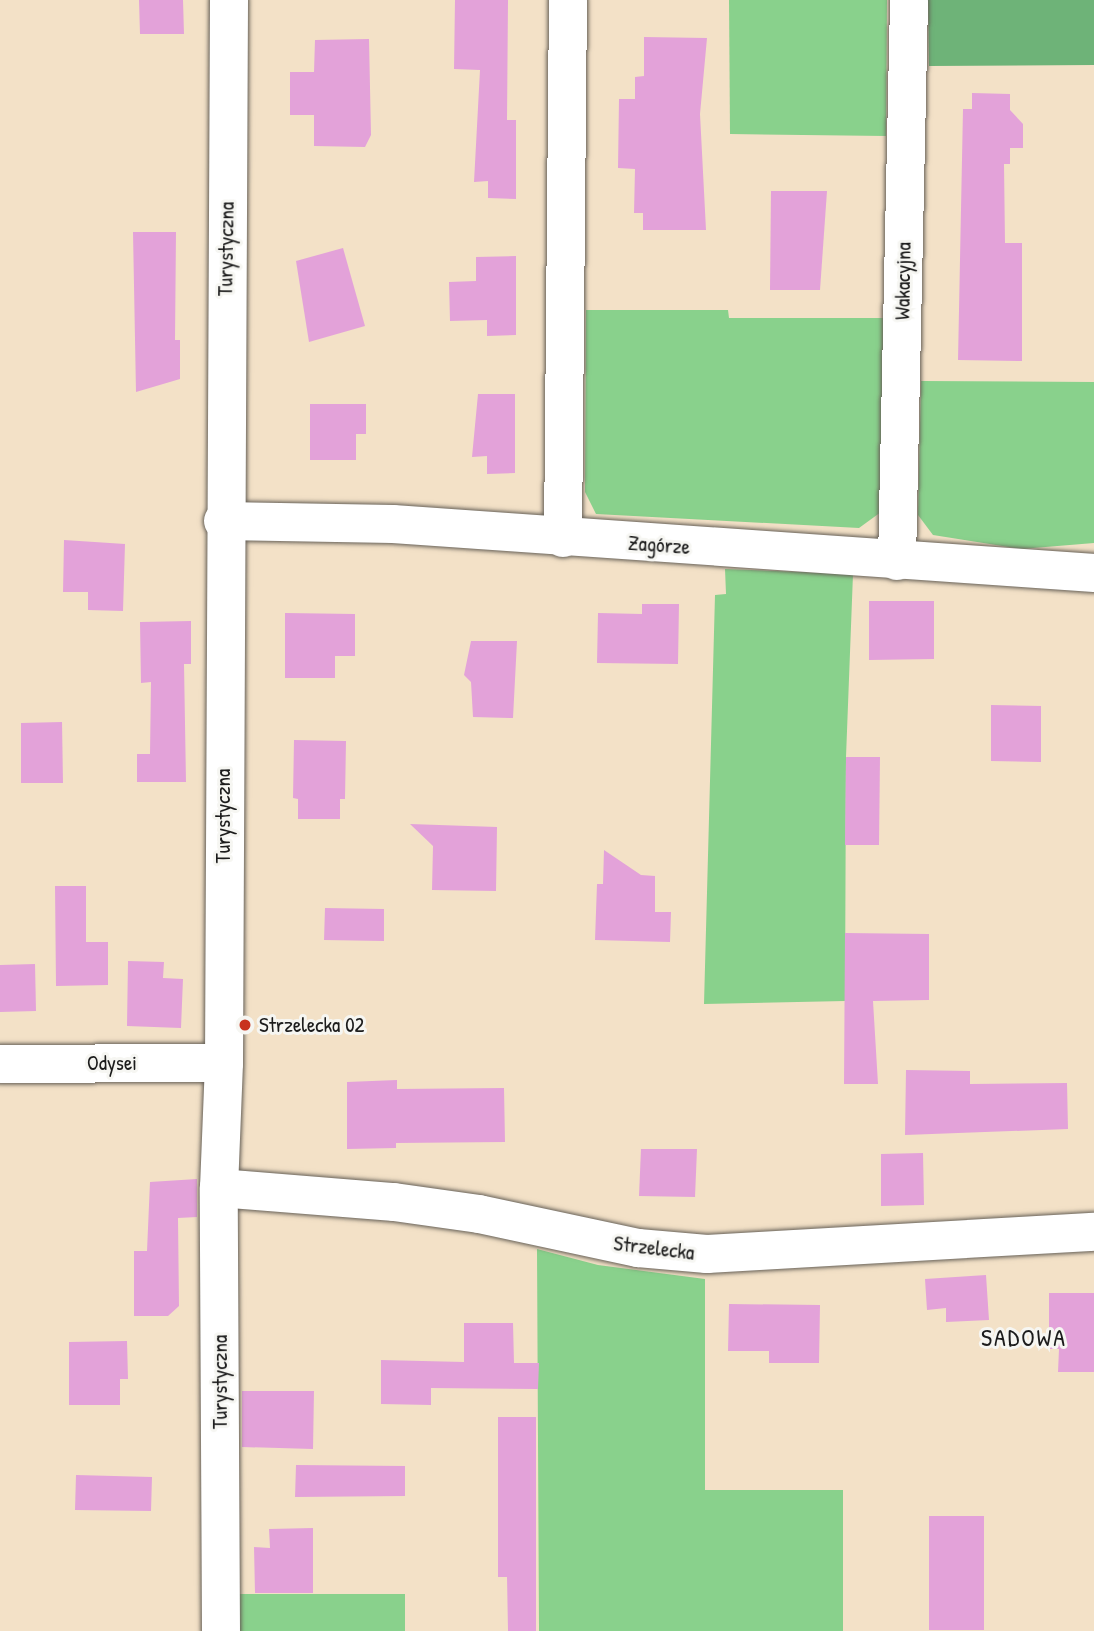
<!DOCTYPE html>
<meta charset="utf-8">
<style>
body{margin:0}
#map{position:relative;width:1094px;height:1631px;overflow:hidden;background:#f3e1c7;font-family:"Patrick Hand",sans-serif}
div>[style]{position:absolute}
.green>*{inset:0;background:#89d18c}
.forest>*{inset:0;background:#6eb378}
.building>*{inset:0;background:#e3a2d9}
.roads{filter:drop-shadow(0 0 2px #676158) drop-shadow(0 0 2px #676158)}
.minor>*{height:38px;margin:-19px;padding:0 19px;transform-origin:19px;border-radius:19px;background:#fff}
.dots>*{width:19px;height:19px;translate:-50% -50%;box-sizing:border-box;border:4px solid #f6f6f2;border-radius:50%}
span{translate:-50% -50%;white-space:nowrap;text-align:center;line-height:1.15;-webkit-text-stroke:6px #f6f6f2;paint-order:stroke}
.street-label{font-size:21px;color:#1c1c1c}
.poi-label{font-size:21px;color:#1c1c1c}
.left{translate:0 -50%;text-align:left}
.quarter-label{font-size:24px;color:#1c1c1c;letter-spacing:2px}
</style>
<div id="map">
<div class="green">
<div style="clip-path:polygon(729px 0,887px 0,886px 136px,730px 134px)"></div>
<div style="clip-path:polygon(586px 310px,728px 310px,729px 318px,884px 318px,881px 512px,859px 528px,596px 514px,585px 492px)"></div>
<div style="clip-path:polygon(921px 381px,1094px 382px,1094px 543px,1021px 549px,933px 535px,918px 515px)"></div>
<div style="clip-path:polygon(725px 569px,853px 574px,846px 757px,845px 1001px,704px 1004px,715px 595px,726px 594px)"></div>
<div style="clip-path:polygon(537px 1249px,598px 1265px,705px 1279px,705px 1490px,843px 1490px,843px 1631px,539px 1631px)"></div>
<div style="clip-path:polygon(232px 1594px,405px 1594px,405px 1631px,233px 1631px)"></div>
</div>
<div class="forest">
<div style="clip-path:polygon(928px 0,1094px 0,1094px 65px,929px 66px)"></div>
</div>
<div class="building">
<div style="clip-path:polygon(139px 0,183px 0,184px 34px,140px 34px)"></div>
<div style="clip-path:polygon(455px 0,508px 0,507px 120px,516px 120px,516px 199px,488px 198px,488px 181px,474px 182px,480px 70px,454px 69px)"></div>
<div style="clip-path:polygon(644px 37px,707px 38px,700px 114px,706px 230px,643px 230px,643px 213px,634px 213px,635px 169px,618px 168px,619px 99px,635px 99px,635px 77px,644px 76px)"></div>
<div style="clip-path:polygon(369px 39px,371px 135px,365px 147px,314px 146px,314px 115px,290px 115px,290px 72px,314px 72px,315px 40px)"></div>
<div style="clip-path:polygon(972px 93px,1010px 94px,1010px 110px,1023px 124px,1023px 148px,1010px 148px,1010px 164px,1004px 164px,1005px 243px,1022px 243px,1022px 361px,958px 360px,963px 109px,972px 109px)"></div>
<div style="clip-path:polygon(771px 191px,827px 191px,820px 290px,770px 290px)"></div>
<div style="clip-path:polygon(133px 232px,176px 232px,175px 340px,180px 340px,180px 379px,136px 392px)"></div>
<div style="clip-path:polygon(343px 248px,365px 326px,309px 342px,296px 261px)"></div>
<div style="clip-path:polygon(516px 256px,516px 335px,487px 336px,487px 320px,450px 321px,449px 282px,476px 281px,476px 257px)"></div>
<div style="clip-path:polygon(478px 394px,515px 394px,515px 473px,487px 474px,487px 456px,472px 457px)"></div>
<div style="clip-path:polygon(310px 404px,366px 404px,366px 434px,356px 434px,356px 460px,310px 460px)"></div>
<div style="clip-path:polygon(64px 540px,125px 544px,123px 611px,88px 610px,88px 592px,63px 592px)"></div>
<div style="clip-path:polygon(869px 601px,934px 601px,934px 659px,869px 660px)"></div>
<div style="clip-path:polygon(642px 604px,679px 604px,678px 664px,597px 663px,598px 613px,642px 614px)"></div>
<div style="clip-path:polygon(285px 613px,355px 614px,355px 656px,335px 656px,335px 678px,285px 678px)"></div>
<div style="clip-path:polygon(191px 621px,191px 664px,184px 664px,186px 782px,137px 782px,137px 754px,150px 754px,151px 682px,141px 683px,140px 622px)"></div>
<div style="clip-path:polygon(471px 641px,517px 641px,513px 718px,473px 717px,471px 682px,464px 675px)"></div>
<div style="clip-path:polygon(991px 705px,1041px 706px,1041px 762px,991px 761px)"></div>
<div style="clip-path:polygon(62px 722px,63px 783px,21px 783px,21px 723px)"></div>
<div style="clip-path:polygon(294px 740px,346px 741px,345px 799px,340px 799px,340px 819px,298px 819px,298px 799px,293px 798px)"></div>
<div style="clip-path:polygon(846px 757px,880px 757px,879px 845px,845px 845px)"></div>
<div style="clip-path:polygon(410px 824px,497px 827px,496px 891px,432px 890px,433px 846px)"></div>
<div style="clip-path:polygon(604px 850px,641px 875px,655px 876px,655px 912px,671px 912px,670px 942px,595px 940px,597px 884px,603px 884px)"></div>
<div style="clip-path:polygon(55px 886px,86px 886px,86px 942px,108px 942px,108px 985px,56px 986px)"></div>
<div style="clip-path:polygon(325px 908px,384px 909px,384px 941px,324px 940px)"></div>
<div style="clip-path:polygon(845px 933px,929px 934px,929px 1000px,873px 1001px,878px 1084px,844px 1084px)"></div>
<div style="clip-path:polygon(128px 961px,164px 962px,163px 978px,183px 979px,181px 1028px,127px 1026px)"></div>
<div style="clip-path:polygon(35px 964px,36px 1011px,0 1012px,0 965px)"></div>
<div style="clip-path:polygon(906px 1070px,970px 1071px,970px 1084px,1067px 1083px,1068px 1129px,905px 1135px)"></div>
<div style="clip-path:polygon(397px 1080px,397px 1089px,504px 1088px,505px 1142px,396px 1143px,396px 1148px,347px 1149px,347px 1082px)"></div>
<div style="clip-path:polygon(641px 1149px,697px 1149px,695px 1197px,639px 1196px)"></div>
<div style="clip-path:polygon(923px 1153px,924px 1205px,881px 1206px,881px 1154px)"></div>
<div style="clip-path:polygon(197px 1179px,197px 1217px,178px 1218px,179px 1306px,168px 1316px,134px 1316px,134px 1251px,147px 1251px,150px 1182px)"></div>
<div style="clip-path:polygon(986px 1275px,989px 1320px,946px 1322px,946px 1308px,927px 1310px,925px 1279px)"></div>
<div style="clip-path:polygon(1049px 1293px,1094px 1293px,1094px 1372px,1058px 1372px,1059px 1349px,1049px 1349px)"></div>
<div style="clip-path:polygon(729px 1304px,820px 1305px,819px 1363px,769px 1363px,769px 1351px,728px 1351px)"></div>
<div style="clip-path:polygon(464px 1323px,513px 1323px,514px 1363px,539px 1363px,538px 1389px,431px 1388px,431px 1405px,381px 1404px,381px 1360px,464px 1362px)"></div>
<div style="clip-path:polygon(127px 1341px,128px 1379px,120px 1379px,120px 1405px,69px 1405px,69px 1342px)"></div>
<div style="clip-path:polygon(242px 1391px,314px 1391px,313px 1449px,242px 1447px)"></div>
<div style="clip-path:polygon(498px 1417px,536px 1417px,536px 1631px,508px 1631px,507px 1577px,498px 1577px)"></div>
<div style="clip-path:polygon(296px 1465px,405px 1466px,405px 1496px,295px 1497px)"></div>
<div style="clip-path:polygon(76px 1475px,152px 1477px,151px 1511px,75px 1510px)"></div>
<div style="clip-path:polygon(929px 1516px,984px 1516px,984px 1630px,929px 1630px)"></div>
<div style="clip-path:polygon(313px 1528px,313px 1593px,255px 1593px,254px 1547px,270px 1548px,269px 1529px)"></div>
</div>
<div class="roads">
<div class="minor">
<div style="left:223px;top:521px;width:170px;rotate:1deg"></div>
<div style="left:393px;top:524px;width:703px;rotate:4deg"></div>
<div style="left:563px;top:538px;width:538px;rotate:-89.47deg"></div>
<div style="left:897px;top:561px;width:561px;rotate:-88.77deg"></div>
<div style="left:0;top:1064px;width:224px;rotate:-0.3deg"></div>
<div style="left:219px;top:1188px;width:176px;rotate:4.6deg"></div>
<div style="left:394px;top:1202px;width:86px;rotate:8deg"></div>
<div style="left:479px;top:1214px;width:163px;rotate:12.1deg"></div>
<div style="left:638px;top:1248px;width:69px;rotate:5deg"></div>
<div style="left:707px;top:1254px;width:388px;rotate:-3.3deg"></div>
<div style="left:221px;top:1631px;width:443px;rotate:-90.3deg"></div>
<div style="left:219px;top:1188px;width:125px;rotate:-87.7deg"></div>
<div style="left:224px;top:1063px;width:1063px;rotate:-89.73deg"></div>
</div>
</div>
<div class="dots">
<div style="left:245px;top:1025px;background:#c8321e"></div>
</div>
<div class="street-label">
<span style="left:226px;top:249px;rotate:-89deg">Turystyczna</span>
<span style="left:903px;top:281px;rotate:-89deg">Wakacyjna</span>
<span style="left:659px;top:545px;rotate:4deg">Zagórze</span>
<span style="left:223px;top:816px;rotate:-90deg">Turystyczna</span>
<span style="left:112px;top:1063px">Odysei</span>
<span style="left:654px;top:1248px;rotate:7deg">Strzelecka</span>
<span style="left:220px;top:1382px;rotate:-90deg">Turystyczna</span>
</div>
<div class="poi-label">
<span class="left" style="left:259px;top:1025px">Strzelecka 02</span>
</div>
<div class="quarter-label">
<span style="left:1024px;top:1338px">SADOWA</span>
</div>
</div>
